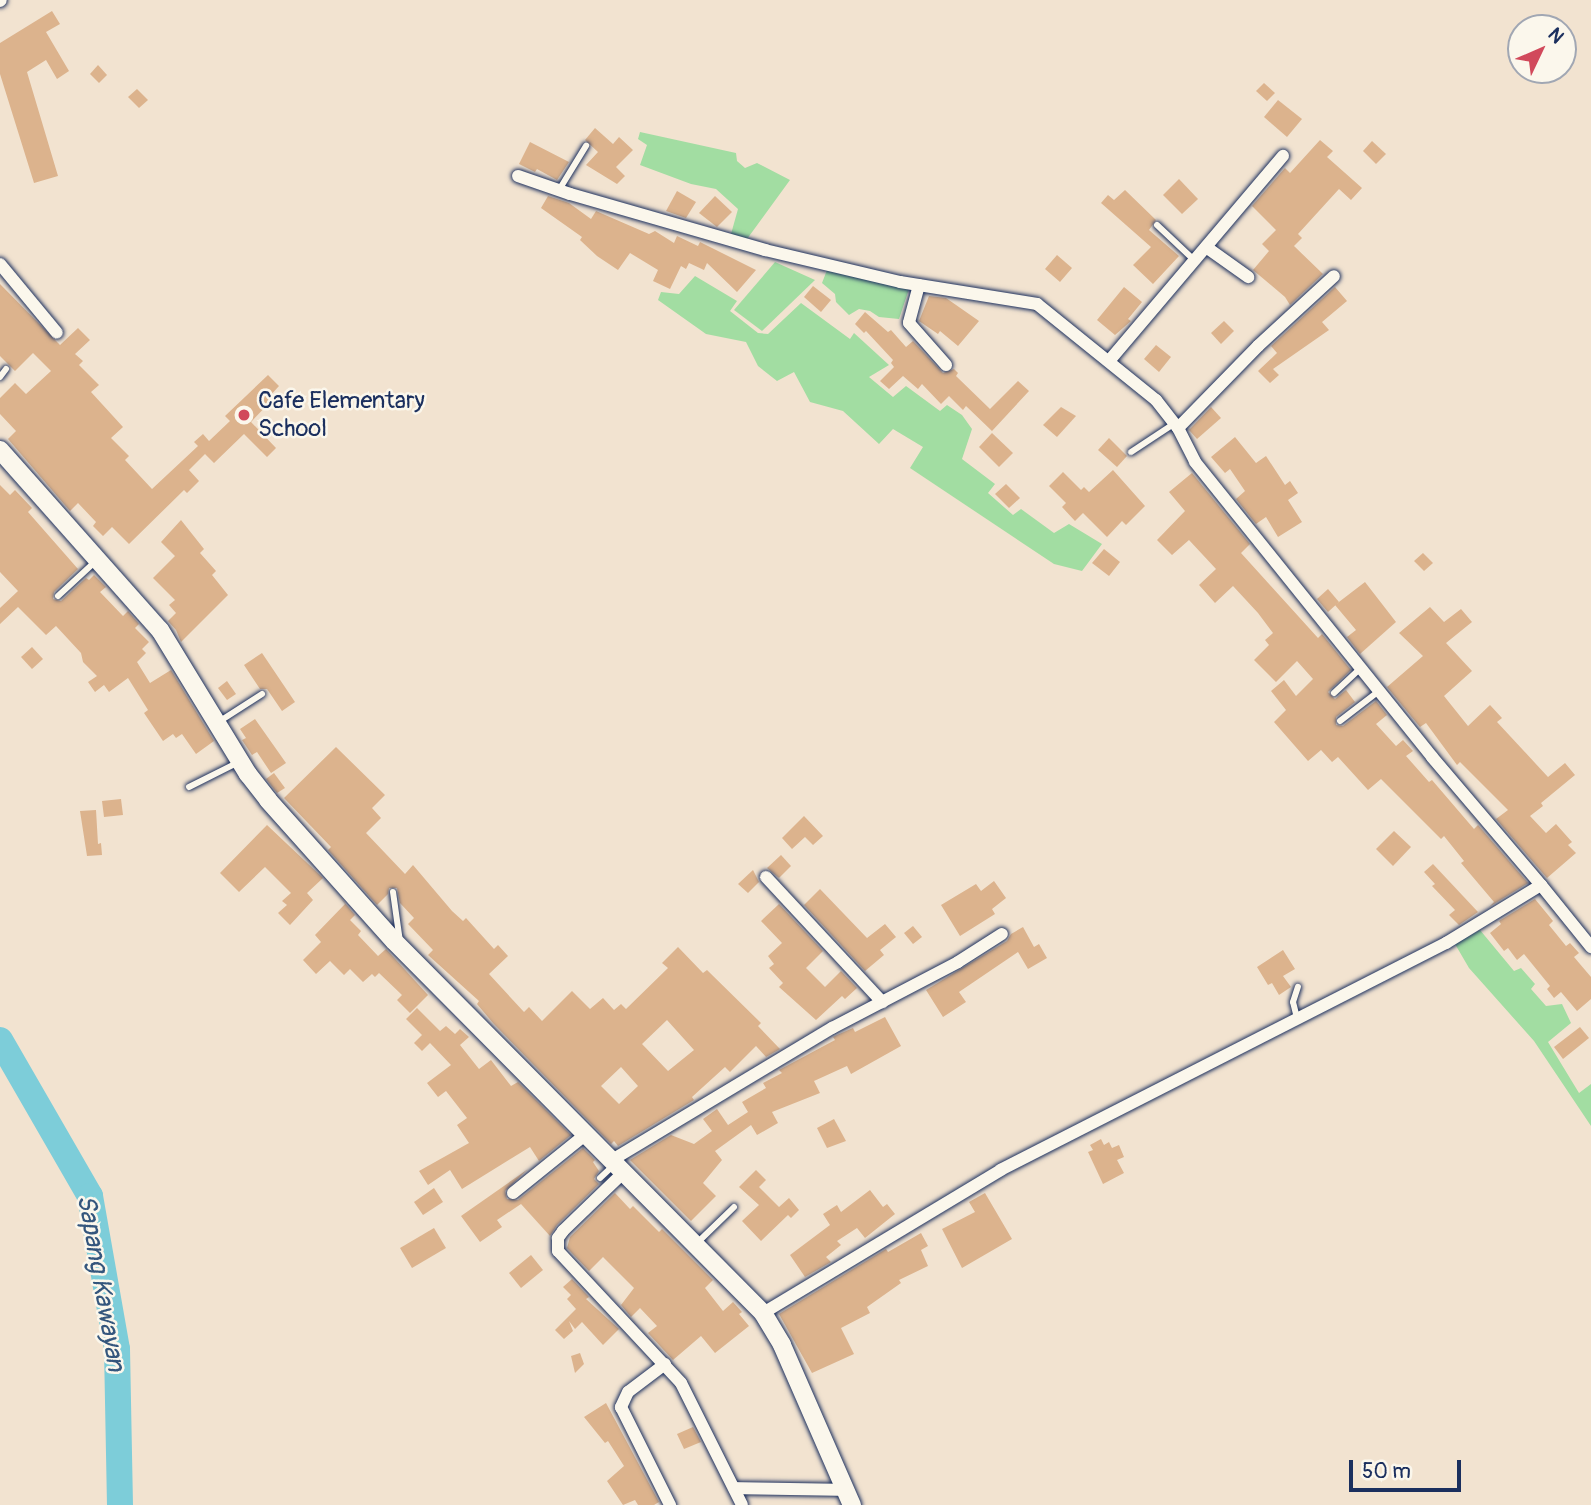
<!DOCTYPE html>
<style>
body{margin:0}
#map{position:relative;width:1591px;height:1505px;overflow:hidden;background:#f2e3d0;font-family:Pangolin,sans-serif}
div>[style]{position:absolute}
.green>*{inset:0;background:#a2dda2}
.river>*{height:26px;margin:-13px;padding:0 13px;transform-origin:13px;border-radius:13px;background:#7dcdd9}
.building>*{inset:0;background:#dcb38d}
.roads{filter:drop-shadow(0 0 2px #1b2f5e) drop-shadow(0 0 2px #1b2f5e)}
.lane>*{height:6px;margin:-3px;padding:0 3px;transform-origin:3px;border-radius:3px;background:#fbf7ec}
.street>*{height:12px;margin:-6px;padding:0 6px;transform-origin:6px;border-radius:6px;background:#fbf7ec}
.secondary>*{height:18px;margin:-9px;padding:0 9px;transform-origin:9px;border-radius:9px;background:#fbf7ec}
.dots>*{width:19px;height:19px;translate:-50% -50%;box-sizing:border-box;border:4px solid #fbf7ec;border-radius:50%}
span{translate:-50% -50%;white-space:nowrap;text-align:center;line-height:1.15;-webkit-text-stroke:5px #fbf7ec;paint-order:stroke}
.poi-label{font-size:24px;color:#1b2f5e}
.left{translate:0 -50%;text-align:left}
.water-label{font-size:26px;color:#34567d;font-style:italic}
.north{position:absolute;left:1507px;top:14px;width:70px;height:70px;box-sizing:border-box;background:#fbf7ec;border:2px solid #a1a7b3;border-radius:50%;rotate:46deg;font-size:19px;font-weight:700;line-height:28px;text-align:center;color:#1b2f5e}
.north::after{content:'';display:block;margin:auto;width:24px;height:32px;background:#d1495b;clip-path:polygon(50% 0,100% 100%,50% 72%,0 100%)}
.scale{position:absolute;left:1349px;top:1460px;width:112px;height:32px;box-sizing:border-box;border:4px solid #1b2f5e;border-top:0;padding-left:9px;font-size:21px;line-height:24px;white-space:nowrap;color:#1b2f5e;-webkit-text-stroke:5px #fbf7ec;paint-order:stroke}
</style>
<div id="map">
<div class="green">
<div style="clip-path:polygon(640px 132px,736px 153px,737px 161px,745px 168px,757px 163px,790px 180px,747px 239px,731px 234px,738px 209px,716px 189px,691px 184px,640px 165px,647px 145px,638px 139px)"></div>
<div style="clip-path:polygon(775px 262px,815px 280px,762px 331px,734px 310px)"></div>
<div style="clip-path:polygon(827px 270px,909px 289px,899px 319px,879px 317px,870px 311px,859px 309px,849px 315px,836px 302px,835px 294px,822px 283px)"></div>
<div style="clip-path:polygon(695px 276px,737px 301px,730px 311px,758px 333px,768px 334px,801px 303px,850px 339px,854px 333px,889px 365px,869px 377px,893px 397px,906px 386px,940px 411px,947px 405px,962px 415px,972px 429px,962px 459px,995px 484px,988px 493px,1013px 515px,1021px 509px,1054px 533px,1069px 524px,1102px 544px,1082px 571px,1054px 564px,910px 468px,923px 447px,893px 429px,879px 444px,843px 411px,810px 402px,794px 372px,777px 381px,758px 366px,746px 342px,706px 334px,658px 300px,661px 292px,679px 294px)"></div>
<div style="clip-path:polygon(1480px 930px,1514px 971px,1521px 968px,1535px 984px,1531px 989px,1546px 1006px,1562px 1004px,1571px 1023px,1548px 1042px,1579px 1093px,1591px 1084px,1591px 1126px,1534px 1041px,1469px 968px,1455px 944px)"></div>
</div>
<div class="river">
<div style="left:0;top:1040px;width:180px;rotate:60deg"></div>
<div style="left:90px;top:1196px;width:155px;rotate:80deg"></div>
<div style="left:117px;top:1349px;width:156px;rotate:88.9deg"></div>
</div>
<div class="building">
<div style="clip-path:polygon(52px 11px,60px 24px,46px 32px,69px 71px,57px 79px,46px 60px,27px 72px,58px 176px,34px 183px,0 74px,0 43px)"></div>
<div style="clip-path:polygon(98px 65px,107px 75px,99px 83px,90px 74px)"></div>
<div style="clip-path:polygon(1264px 83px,1275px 93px,1267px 101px,1256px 91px)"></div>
<div style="clip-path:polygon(137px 89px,148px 100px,139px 108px,128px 97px)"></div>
<div style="clip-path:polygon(1278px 100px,1302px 119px,1287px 137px,1264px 117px)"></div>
<div style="clip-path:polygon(595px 128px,613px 144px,619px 137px,633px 150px,616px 167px,625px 176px,617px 184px,586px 165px,598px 152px,585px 140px)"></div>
<div style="clip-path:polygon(1320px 140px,1333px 151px,1327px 157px,1362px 188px,1351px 200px,1339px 189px,1298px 234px,1302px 238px,1294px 246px,1323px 274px,1290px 305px,1285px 297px,1253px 270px,1269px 251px,1262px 244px,1276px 230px,1252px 206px,1285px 168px,1290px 173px)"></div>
<div style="clip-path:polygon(1372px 141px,1386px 154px,1376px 164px,1363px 151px)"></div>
<div style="clip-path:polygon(530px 142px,569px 162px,557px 180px,537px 169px,535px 172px,519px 164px)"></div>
<div style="clip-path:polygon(1179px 179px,1198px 199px,1182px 214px,1163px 195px)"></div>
<div style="clip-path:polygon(1125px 190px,1156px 220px,1149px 230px,1179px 256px,1153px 284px,1133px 265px,1151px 247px,1101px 203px,1108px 195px,1114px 200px)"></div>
<div style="clip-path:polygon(677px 191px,696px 202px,686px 218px,666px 211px)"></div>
<div style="clip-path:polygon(548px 196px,569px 203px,591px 219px,596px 211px,649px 234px,655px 231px,674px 243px,677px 236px,698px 246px,700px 242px,756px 270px,737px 292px,707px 263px,704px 270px,689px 263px,686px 269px,681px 266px,670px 289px,653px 281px,658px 270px,630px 253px,618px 270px,597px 256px,580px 240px,582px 237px,541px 208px)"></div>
<div style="clip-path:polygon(715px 196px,732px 212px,717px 227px,699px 213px)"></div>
<div style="clip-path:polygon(1057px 255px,1072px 268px,1060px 282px,1045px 269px)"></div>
<div style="clip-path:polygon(0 284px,60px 345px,78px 328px,90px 340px,75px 354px,83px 361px,79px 365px,99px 385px,91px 392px,123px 427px,111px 438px,129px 456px,125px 460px,152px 489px,198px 446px,194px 442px,203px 434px,209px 441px,230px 421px,225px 416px,268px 375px,279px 386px,269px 397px,272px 400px,251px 422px,276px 448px,267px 457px,244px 434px,214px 463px,205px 454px,189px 470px,199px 481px,187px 493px,184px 490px,129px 544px,112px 527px,103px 536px,93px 526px,96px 522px,78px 503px,70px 511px,8px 439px,16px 431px,0 414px,0 398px,15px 383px,26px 394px,51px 371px,33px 353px,15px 371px,0 356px)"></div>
<div style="clip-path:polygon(813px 286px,831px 300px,821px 312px,804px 297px)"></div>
<div style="clip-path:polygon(1124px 287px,1142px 302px,1128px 319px,1131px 321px,1115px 335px,1097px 320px)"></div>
<div style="clip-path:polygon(1335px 287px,1347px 301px,1322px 322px,1329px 330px,1273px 369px,1279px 375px,1270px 383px,1258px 371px,1277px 353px,1271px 346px)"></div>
<div style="clip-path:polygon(929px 296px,946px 298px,979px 321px,958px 346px,940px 331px,938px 334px,919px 321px)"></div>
<div style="clip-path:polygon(865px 312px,888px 332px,891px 330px,906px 347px,913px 341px,943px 373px,954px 369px,958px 373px,956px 376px,990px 409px,1018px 381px,1029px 391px,992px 431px,966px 406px,963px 410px,949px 396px,941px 404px,922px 384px,918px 389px,903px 376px,889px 389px,880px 381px,894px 367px,891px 363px,893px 360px,866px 331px,864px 333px,855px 324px)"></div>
<div style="clip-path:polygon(1224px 321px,1234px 331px,1221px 344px,1211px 333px)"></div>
<div style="clip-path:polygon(1156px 345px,1171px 357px,1159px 372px,1144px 359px)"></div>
<div style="clip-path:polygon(1061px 407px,1076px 416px,1057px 437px,1043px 425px)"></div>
<div style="clip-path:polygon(1211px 407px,1221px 418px,1197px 439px,1189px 430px)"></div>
<div style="clip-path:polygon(992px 433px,1013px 453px,999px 467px,979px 447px)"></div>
<div style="clip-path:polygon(1235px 437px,1256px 463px,1266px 456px,1285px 485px,1290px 481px,1298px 493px,1288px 500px,1302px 522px,1278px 537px,1266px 517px,1256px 524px,1236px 499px,1245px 491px,1230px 469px,1225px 473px,1211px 457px)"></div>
<div style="clip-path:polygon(1109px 438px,1127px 456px,1117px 467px,1098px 450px)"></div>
<div style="clip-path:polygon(1113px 470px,1145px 506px,1126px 525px,1122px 521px,1107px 537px,1083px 513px,1075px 521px,1062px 507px,1066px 503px,1049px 486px,1063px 472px,1081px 490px,1084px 487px,1089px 492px)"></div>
<div style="clip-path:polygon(1192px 473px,1250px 544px,1241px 553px,1318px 638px,1322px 634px,1351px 670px,1328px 692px,1335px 699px,1346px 690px,1355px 702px,1336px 717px,1336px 725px,1343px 726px,1376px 701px,1387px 715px,1376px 724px,1396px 746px,1403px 740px,1413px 751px,1406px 756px,1429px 782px,1432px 780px,1474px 829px,1478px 825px,1528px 883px,1489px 907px,1494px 902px,1461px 863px,1464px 861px,1444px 836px,1441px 839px,1381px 779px,1368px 790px,1338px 757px,1332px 762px,1321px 750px,1308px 761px,1274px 722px,1286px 710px,1271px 691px,1284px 680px,1296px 696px,1313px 679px,1297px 661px,1276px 682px,1254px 660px,1269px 645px,1265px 640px,1273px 633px,1258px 613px,1233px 586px,1215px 603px,1199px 585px,1216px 569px,1189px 540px,1172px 555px,1157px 540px,1185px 511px,1169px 492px)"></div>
<div style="clip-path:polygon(1006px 484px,1020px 498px,1009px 508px,995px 494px)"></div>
<div style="clip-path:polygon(0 485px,10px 495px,15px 490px,32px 508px,28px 512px,78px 569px,54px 592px,53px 599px,61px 601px,86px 578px,89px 580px,94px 575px,106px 587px,100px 592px,123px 616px,128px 611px,139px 624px,135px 628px,149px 642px,142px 649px,146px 653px,137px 662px,150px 683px,171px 670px,214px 741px,196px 754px,182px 734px,176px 738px,173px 734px,163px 741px,144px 713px,148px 710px,128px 678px,109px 692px,104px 685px,95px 692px,88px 682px,97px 676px,83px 662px,81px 653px,56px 626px,46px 635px,18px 607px,0 624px,0 608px,18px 591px,0 572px)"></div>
<div style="clip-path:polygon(181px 520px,204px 549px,200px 553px,216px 571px,212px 575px,228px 595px,181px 642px,176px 630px,168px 621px,176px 613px,169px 605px,175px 600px,153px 578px,175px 556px,161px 542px)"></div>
<div style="clip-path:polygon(1104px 549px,1120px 562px,1109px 576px,1092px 563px)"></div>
<div style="clip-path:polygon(1423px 553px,1433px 563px,1424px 571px,1414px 561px)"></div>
<div style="clip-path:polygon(1365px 582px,1396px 622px,1360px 654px,1347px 637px,1356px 630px,1335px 605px)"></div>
<div style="clip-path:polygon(1328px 589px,1339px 602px,1328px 612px,1317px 599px)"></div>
<div style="clip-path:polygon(1430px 607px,1444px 622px,1461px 609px,1472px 622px,1446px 643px,1472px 671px,1444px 696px,1468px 726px,1490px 705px,1502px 718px,1497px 722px,1548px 777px,1565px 763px,1575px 775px,1541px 803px,1543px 806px,1530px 816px,1546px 833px,1556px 824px,1572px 842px,1568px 845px,1576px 853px,1547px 878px,1496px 819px,1508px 810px,1460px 762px,1457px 765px,1426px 723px,1420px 727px,1387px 687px,1423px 656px,1399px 633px)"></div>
<div style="clip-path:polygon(32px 647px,43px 659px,32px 669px,21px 657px)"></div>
<div style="clip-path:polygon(262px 653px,295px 702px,282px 711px,267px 689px,260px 689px,244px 665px)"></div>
<div style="clip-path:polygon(227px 681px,236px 694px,227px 700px,218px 688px)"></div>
<div style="clip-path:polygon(255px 719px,286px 763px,271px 773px,257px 752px,252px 755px,242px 740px,246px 738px,240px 729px)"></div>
<div style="clip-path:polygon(evenodd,336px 747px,385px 795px,372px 808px,381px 818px,366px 833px,405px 874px,413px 865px,452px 911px,463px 921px,466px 918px,494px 949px,498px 945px,508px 956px,489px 974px,524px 1012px,529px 1007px,542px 1021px,572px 991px,590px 1009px,603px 998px,614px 1010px,621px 1004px,626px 1009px,668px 968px,662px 963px,678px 947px,703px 973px,707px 970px,761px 1023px,758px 1026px,780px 1049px,766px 1057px,756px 1046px,730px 1072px,725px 1067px,692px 1097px,694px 1100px,618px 1146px,614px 1141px,611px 1144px,493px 1023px,477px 1004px,479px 1001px,428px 955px,433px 950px,408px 924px,414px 918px,400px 903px,397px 888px,389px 888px,388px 894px,377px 905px,328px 850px,331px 847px,284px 798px,336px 747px,667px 1020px,694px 1050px,668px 1071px,642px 1044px,667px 1020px,336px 747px,621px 1067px,638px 1086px,619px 1104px,601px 1086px,621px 1067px)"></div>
<div style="clip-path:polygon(274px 773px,285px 788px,277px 793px,266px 779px)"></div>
<div style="clip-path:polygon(121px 799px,123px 815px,104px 817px,102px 801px)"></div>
<div style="clip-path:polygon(96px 810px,98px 844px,101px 843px,102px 855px,87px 856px,80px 811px)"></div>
<div style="clip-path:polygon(804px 816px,823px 836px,813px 845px,805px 837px,792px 849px,782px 838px)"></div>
<div style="clip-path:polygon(267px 825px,323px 878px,307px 893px,313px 900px,290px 925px,278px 913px,287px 905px,282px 901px,291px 893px,265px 867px,239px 892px,220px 873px)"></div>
<div style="clip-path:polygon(1394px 831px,1411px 847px,1393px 866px,1376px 849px)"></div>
<div style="clip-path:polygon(781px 855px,791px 866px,779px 878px,767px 868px)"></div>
<div style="clip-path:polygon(1433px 864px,1478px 912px,1459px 925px,1449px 915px,1455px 910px,1432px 886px,1435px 884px,1424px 872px)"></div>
<div style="clip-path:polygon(753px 870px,759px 882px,748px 893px,738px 884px)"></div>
<div style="clip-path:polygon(994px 881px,1006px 898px,992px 909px,995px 914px,960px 936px,941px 905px,976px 884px,981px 891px)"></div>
<div style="clip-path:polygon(820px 889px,867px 938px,885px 924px,896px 937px,880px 950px,884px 955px,865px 971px,804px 905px)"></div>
<div style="clip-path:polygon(339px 896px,355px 915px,350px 920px,361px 931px,358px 935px,378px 956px,386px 949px,428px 995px,410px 1013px,397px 1000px,402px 995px,379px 973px,375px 977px,372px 974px,363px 982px,350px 969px,344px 975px,330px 961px,316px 974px,303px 960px,321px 942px,315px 935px,345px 904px)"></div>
<div style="clip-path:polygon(1535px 899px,1553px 921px,1549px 925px,1566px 946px,1570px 943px,1579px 953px,1574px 957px,1591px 977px,1591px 999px,1577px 1011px,1561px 992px,1554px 998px,1547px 989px,1550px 986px,1524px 954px,1517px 960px,1508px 948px,1504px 951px,1490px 933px,1501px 924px,1499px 921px)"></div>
<div style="clip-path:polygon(779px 904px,823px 951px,806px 968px,825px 987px,841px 971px,857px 988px,845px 999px,842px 996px,816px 1020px,779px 987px,783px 983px,769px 968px,774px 964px,768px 956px,782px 943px,761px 921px)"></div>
<div style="clip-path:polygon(913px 926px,922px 937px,913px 944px,904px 933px)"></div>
<div style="clip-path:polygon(1023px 927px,1034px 947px,1039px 944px,1047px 958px,1028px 969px,1018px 952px,959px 992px,966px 1002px,943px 1017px,926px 990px,1007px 941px,1011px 934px)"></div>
<div style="clip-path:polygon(1283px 950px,1295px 969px,1283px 976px,1291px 987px,1279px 995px,1272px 983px,1268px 985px,1257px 967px)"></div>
<div style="clip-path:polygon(417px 1008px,440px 1031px,446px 1026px,455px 1034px,460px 1029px,469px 1037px,460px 1045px,479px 1069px,491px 1060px,511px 1086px,518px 1082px,571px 1135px,539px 1161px,530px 1147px,462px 1189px,450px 1170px,428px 1185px,419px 1171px,469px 1143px,457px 1125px,467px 1118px,446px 1091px,438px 1097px,427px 1083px,451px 1065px,430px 1043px,422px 1051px,414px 1043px,422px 1035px,406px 1019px)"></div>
<div style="clip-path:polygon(885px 1017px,901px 1046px,851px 1074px,847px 1066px,814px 1081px,820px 1093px,772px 1112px,778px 1123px,757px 1135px,751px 1125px,715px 1151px,722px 1160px,703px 1183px,716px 1196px,691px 1221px,630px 1160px,671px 1135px,694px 1144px,712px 1131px,703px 1119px,717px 1109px,728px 1125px,748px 1112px,742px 1102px,766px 1088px,763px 1083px,782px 1073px,779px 1070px,835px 1040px,833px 1037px,837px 1035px,853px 1028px,855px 1032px)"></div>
<div style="clip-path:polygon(1580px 1027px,1589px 1038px,1563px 1059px,1554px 1047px)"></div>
<div style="clip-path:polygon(834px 1119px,846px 1141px,827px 1148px,817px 1128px)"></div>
<div style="clip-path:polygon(1101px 1139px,1104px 1145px,1109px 1142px,1112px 1148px,1119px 1145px,1124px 1157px,1117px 1160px,1124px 1173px,1103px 1184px,1088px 1152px,1093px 1150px,1090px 1145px)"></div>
<div style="clip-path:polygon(583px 1148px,595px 1160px,593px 1162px,599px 1171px,594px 1179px,599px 1184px,557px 1225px,550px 1236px,521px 1204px,497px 1220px,502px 1227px,480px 1242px,461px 1216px,528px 1169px,505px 1191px,507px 1199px,518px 1200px)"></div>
<div style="clip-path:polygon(756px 1170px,766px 1180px,759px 1187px,779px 1207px,789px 1198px,799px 1210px,791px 1218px,788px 1215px,761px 1241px,742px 1221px,759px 1205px,739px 1187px)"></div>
<div style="clip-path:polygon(434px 1188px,443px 1202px,423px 1215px,414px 1202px)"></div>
<div style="clip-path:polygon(870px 1190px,883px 1207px,887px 1204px,895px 1214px,865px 1238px,857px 1228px,837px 1241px,841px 1245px,826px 1257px,831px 1262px,805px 1277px,790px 1255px,830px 1225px,823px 1214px,837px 1205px,841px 1212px)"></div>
<div style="clip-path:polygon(615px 1193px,630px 1209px,633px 1206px,659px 1232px,662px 1229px,713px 1280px,705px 1288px,723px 1311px,733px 1302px,742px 1312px,739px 1314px,749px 1326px,715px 1353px,701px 1336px,673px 1360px,648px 1333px,657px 1326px,640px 1308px,631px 1317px,621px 1305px,634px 1288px,603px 1257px,589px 1271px,567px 1248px,570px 1237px)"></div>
<div style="clip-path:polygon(985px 1193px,1012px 1239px,962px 1268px,942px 1229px,975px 1212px,969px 1202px)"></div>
<div style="clip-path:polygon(434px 1228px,446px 1248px,412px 1268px,400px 1248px)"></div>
<div style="clip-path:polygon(921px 1233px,928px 1246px,921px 1250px,928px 1266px,899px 1280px,901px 1283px,867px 1307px,870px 1313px,841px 1328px,854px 1354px,812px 1373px,779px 1314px,886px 1249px,888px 1252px)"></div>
<div style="clip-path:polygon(531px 1255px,543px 1270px,521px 1288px,509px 1273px)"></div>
<div style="clip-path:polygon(572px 1279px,589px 1297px,586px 1299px,619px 1329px,603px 1345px,582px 1322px,575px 1329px,569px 1321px,573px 1331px,564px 1339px,555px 1330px,576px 1309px,567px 1299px,571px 1295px,563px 1287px)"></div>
<div style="clip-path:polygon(580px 1353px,584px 1364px,575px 1373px,571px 1356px)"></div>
<div style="clip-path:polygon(606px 1403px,659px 1502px,654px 1505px,638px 1505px,635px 1500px,623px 1505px,607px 1481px,624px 1466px,608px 1441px,605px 1443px,584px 1417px)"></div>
<div style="clip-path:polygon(693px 1427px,701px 1442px,684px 1449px,677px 1434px)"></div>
</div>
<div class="roads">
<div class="lane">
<div style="left:559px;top:190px;width:52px;rotate:-58.5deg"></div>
<div style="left:1157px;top:225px;width:51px;rotate:43.4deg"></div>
<div style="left:0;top:377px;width:10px;rotate:-53deg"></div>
<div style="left:1131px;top:452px;width:53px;rotate:-33.4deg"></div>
<div style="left:58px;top:596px;width:53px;rotate:-42.7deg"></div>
<div style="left:1334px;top:693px;width:37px;rotate:-43deg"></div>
<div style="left:220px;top:721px;width:50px;rotate:-32.7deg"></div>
<div style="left:1340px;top:721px;width:49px;rotate:-37.6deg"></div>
<div style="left:189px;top:787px;width:56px;rotate:-26.6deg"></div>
<div style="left:393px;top:892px;width:50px;rotate:82deg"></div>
<div style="left:1297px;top:1018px;width:16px;rotate:-104deg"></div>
<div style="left:1293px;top:1002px;width:16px;rotate:-72deg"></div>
<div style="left:600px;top:1178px;width:19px;rotate:-43deg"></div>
<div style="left:696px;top:1244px;width:53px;rotate:-44.2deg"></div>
</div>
<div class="street">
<div style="left:0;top:1px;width:1px;rotate:-45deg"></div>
<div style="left:518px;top:176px;width:55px;rotate:19.1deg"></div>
<div style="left:570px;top:194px;width:203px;rotate:16deg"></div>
<div style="left:765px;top:250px;width:139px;rotate:13.3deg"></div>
<div style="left:900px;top:282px;width:139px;rotate:9.1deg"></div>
<div style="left:1037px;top:304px;width:153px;rotate:38.9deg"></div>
<div style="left:1156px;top:400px;width:36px;rotate:52deg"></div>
<div style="left:1178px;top:428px;width:38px;rotate:63deg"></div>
<div style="left:1195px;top:462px;width:378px;rotate:51.2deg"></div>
<div style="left:1432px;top:757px;width:168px;rotate:49.6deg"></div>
<div style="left:1541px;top:885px;width:111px;rotate:148.6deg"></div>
<div style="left:1446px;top:943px;width:500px;rotate:153deg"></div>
<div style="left:1001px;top:1170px;width:278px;rotate:149deg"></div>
<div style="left:1206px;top:247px;width:52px;rotate:35.5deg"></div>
<div style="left:0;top:264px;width:89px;rotate:50.4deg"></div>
<div style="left:919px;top:285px;width:39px;rotate:105deg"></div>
<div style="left:909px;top:323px;width:56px;rotate:48.6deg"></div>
<div style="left:1109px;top:361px;width:269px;rotate:-49.7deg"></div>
<div style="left:1178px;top:428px;width:115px;rotate:-45.7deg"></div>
<div style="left:1258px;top:346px;width:103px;rotate:-42.6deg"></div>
<div style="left:766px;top:877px;width:171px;rotate:47.1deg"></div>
<div style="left:1541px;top:885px;width:80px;rotate:51.1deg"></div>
<div style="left:612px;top:1160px;width:257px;rotate:-31deg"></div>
<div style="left:832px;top:1028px;width:142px;rotate:-27.6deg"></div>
<div style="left:958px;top:962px;width:52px;rotate:-32.5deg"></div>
<div style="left:624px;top:1172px;width:85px;rotate:136deg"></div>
<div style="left:563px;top:1231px;width:9px;rotate:126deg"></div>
<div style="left:558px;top:1238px;width:13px;rotate:90deg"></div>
<div style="left:558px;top:1251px;width:180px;rotate:47deg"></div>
<div style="left:681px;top:1383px;width:136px;rotate:63.4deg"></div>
<div style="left:513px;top:1193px;width:94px;rotate:-38.9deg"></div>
<div style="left:665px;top:1364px;width:46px;rotate:142.9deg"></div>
<div style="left:628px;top:1392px;width:17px;rotate:115deg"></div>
<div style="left:621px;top:1407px;width:110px;rotate:63.4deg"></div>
<div style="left:734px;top:1488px;width:112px;rotate:1deg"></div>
</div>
<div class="secondary">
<div style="left:0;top:450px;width:241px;rotate:48.4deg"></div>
<div style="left:160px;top:630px;width:169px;rotate:58.6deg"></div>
<div style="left:248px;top:774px;width:33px;rotate:52deg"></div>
<div style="left:268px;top:800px;width:189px;rotate:48.2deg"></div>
<div style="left:394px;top:941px;width:524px;rotate:45.23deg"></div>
<div style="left:763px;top:1313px;width:37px;rotate:59deg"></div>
<div style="left:782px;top:1345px;width:175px;rotate:66.4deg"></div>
</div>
</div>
<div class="dots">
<div style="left:244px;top:415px;background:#d1495b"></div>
</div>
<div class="poi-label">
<span class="left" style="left:258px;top:415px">Cafe Elementary<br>School</span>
</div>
<div class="water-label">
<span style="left:100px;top:1283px;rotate:80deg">Sapang Kawayan</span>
</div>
<div class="north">N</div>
<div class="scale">50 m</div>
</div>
